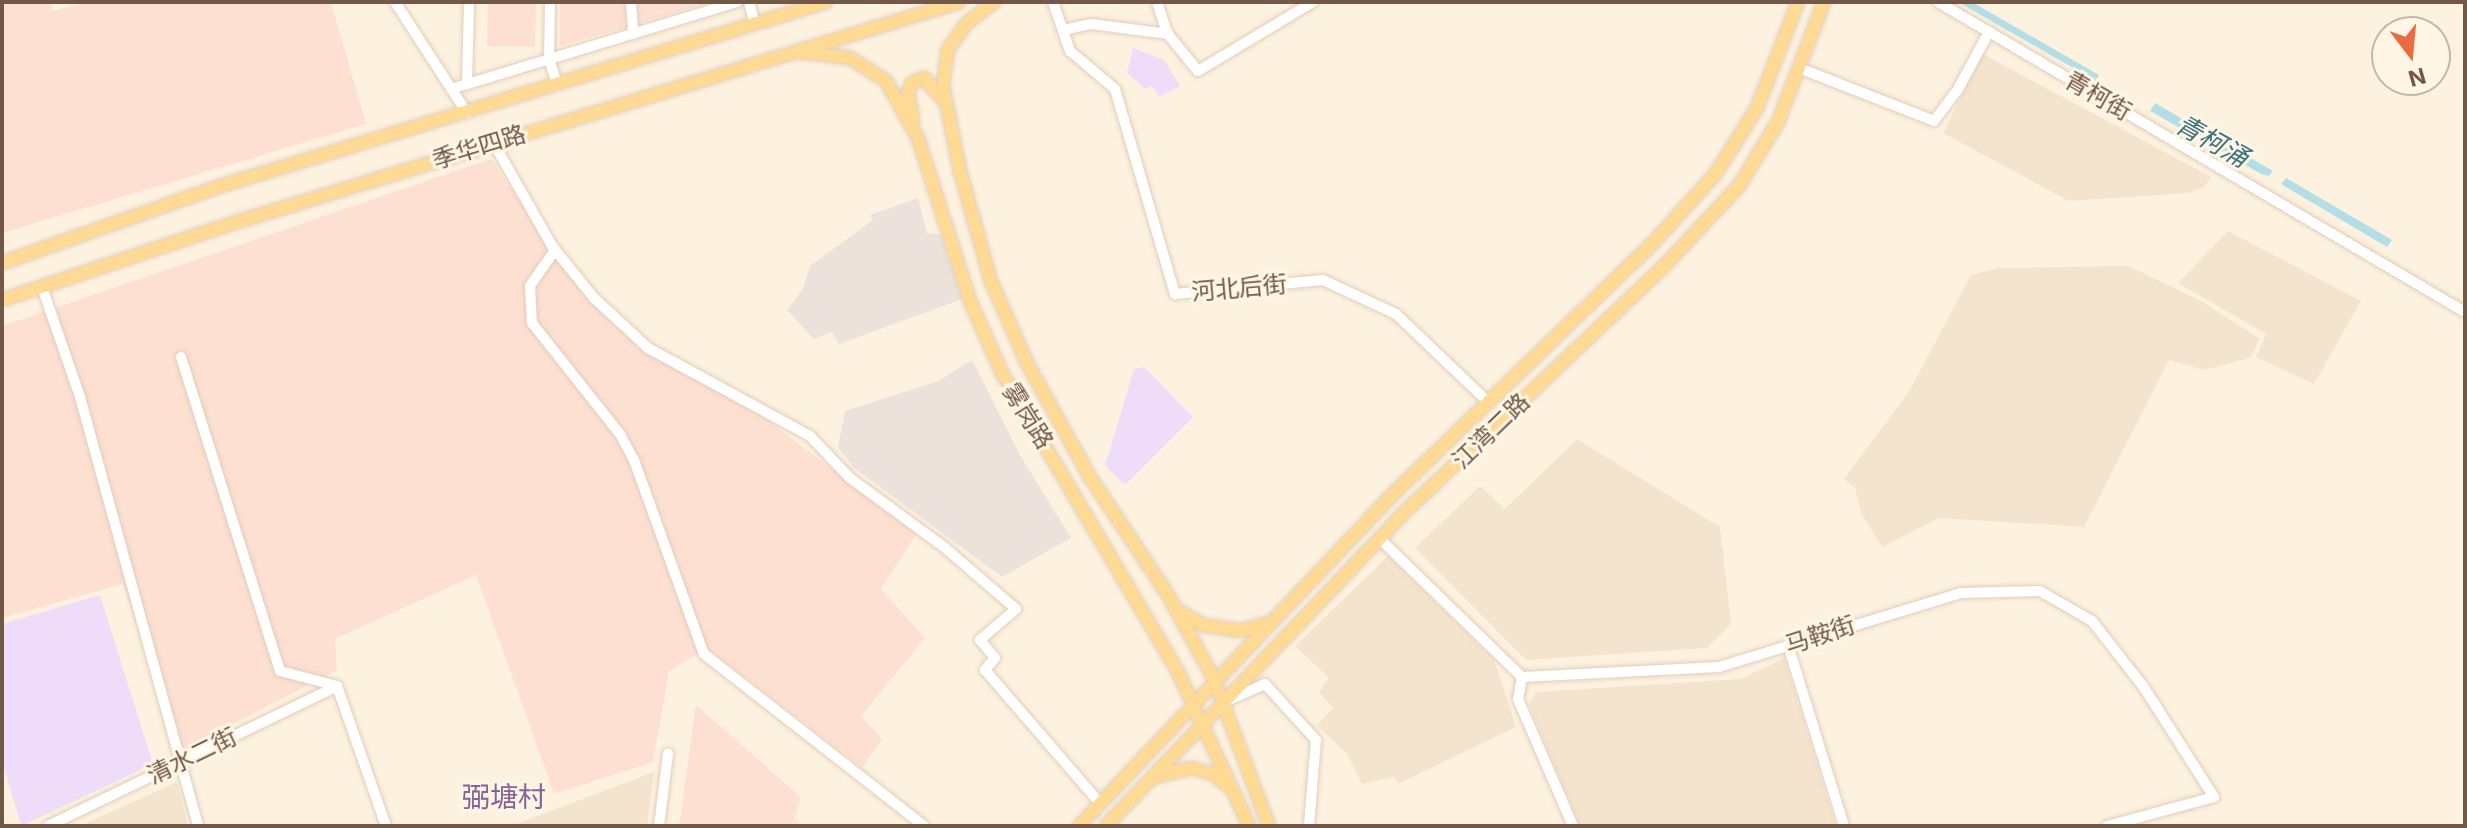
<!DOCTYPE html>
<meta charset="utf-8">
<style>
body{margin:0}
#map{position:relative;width:2467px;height:828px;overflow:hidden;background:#fdf2df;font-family:Inter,"Noto Sans SC",sans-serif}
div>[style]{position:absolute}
.residential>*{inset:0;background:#f4e4ce}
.commercial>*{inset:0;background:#fee0d2}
.industrial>*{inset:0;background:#ebe3db}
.education>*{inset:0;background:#efdcf9}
.water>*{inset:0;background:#b4dee6}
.roads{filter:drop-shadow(0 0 2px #e1cebb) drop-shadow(0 0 2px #e1cebb)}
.minor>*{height:10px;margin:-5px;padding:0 5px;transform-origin:5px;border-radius:5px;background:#fff}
.major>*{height:12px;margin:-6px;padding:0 6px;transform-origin:6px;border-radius:6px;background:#feda95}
span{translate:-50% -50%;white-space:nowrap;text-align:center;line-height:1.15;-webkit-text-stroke:6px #fff6e6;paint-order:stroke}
.street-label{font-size:24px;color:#735847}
.water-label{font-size:26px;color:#3d7481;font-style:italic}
.quarter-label{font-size:28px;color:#876297}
.frame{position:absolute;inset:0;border:4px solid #735847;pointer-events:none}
.north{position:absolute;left:2371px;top:16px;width:80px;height:80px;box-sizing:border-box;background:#fff6e6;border:2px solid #c7b7a6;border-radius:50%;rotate:164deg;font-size:22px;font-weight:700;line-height:32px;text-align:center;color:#735847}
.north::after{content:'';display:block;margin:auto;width:28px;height:36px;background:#eb6b40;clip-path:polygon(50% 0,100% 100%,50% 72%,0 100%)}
</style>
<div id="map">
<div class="residential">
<div style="clip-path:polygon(1983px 54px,2211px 177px,2204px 187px,2189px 193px,2069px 201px,1943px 133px)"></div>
<div style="clip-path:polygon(2228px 231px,2361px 301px,2314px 384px,2256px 357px,2266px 334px,2178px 283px)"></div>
<div style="clip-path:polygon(2129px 266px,2201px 301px,2260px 339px,2250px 358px,2204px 370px,2169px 360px,2084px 527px,1939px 518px,1882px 547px,1862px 515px,1855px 488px,1844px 479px,1910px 390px,1971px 275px,1999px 268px)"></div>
<div style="clip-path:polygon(1577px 439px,1720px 527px,1731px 624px,1707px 648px,1526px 660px,1415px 548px,1480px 486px,1505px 509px)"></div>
<div style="clip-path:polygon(1388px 556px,1494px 660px,1516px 727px,1398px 784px,1394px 777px,1362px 784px,1347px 754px,1317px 725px,1333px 708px,1319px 692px,1329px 678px,1295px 646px)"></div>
<div style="clip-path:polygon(1784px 658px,1836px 826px,1580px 826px,1529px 704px,1536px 692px,1741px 679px)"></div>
<div style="clip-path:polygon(654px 772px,647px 826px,511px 826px)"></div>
<div style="clip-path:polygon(177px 782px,188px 826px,80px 826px)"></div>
</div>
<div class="commercial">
<div style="clip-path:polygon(2px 2px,52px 2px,52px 11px,89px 2px,331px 2px,366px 124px,2px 233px)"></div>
<div style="clip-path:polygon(488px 2px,536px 2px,535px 47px,487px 46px)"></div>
<div style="clip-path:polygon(560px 2px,712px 2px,560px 46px)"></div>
<div style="clip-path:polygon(491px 159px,555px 250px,639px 345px,711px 378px,917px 533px,881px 589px,925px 638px,861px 716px,882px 739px,862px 767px,707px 648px,669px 671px,653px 762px,554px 794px,476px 575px,335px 639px,337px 670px,178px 753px,123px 584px,2px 618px,2px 326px)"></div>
<div style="clip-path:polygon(696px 705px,801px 797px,795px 819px,802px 826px,679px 826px)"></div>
</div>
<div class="industrial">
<div style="clip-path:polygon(918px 198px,927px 233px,941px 234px,962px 299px,839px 344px,832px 332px,814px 339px,787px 310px,803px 289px,810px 266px,873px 220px,870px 215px)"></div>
<div style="clip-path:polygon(972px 360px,1020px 455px,1071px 538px,1002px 577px,853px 467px,838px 447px,845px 411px,938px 381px)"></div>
</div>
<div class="education">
<div style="clip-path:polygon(1133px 48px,1164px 60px,1180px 86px,1159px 97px,1152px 86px,1145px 89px,1127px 73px)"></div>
<div style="clip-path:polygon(1144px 367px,1193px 417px,1125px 485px,1105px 466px,1134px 369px)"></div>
<div style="clip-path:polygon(100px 595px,153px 764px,21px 826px,2px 761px,2px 624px)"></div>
</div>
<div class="water">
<div style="clip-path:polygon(1958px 2px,1972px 2px,2099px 75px,2096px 81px)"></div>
<div style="clip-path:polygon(2155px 103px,2273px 171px,2269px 176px,2261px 174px,2150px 111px)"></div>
<div style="clip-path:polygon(2286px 178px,2392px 240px,2387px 247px,2281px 184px)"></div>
</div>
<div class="roads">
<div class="minor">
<div style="left:395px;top:2px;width:132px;rotate:57deg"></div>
<div style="left:550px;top:2px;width:57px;rotate:91deg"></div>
<div style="left:549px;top:59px;width:25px;rotate:72deg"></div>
<div style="left:631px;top:2px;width:32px;rotate:86deg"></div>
<div style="left:749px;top:2px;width:23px;rotate:75deg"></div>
<div style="left:1053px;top:2px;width:52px;rotate:70.9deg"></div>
<div style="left:1070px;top:51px;width:59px;rotate:40.2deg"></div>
<div style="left:1115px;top:89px;width:214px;rotate:73.7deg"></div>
<div style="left:1175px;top:294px;width:149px;rotate:-5.4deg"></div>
<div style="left:1323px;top:280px;width:81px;rotate:25deg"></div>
<div style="left:1396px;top:314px;width:127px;rotate:43.7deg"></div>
<div style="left:1157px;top:2px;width:33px;rotate:72deg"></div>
<div style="left:1167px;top:33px;width:49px;rotate:50.8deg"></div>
<div style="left:1198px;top:71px;width:134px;rotate:-31deg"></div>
<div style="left:1938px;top:2px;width:611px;rotate:30.47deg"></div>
<div style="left:1063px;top:30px;width:29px;rotate:-12deg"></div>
<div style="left:1091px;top:24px;width:78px;rotate:7.4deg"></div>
<div style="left:1799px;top:68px;width:145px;rotate:21.4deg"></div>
<div style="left:1934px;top:121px;width:40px;rotate:-53deg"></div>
<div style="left:1958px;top:89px;width:65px;rotate:-61.5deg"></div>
<div style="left:467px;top:84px;width:82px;rotate:-88.6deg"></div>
<div style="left:451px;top:89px;width:299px;rotate:-16.9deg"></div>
<div style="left:493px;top:142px;width:120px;rotate:60.4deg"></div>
<div style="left:552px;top:246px;width:67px;rotate:51.1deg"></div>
<div style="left:594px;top:298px;width:74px;rotate:42.8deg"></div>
<div style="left:648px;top:348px;width:184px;rotate:28.5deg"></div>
<div style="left:810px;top:436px;width:58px;rotate:46.4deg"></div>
<div style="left:850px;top:478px;width:117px;rotate:36.3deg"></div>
<div style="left:944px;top:547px;width:95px;rotate:40.7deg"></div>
<div style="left:1016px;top:609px;width:48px;rotate:139.3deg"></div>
<div style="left:980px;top:640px;width:23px;rotate:50deg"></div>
<div style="left:995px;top:658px;width:16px;rotate:130deg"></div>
<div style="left:985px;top:670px;width:176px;rotate:49.2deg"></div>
<div style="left:555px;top:250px;width:44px;rotate:124.8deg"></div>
<div style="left:530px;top:286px;width:37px;rotate:87deg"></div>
<div style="left:532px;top:323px;width:142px;rotate:51.6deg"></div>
<div style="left:620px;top:434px;width:30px;rotate:62deg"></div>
<div style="left:634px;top:460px;width:206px;rotate:70.2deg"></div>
<div style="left:704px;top:654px;width:279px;rotate:38deg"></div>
<div style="left:42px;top:287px;width:116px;rotate:70.9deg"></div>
<div style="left:80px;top:397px;width:445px;rotate:74.6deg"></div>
<div style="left:181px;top:357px;width:329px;rotate:72.5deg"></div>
<div style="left:280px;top:671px;width:59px;rotate:14.7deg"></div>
<div style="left:1380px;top:539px;width:198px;rotate:44.2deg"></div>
<div style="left:1522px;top:677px;width:197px;rotate:-2.9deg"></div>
<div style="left:1719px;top:667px;width:253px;rotate:-17deg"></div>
<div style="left:1961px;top:593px;width:79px;rotate:-1.5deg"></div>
<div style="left:2040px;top:591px;width:60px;rotate:30deg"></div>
<div style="left:2092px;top:621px;width:83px;rotate:51.9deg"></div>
<div style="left:2143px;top:686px;width:132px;rotate:57.4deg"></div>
<div style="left:2214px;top:797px;width:111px;rotate:164.8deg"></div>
<div style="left:1788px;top:645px;width:189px;rotate:72.8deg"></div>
<div style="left:1522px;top:677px;width:22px;rotate:100deg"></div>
<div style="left:1518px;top:699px;width:138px;rotate:66.6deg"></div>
<div style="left:337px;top:686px;width:148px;rotate:70.7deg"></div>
<div style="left:1229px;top:700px;width:39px;rotate:-24deg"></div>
<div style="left:1265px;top:684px;width:76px;rotate:47.7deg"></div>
<div style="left:1316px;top:740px;width:86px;rotate:94.7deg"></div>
<div style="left:48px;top:826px;width:321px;rotate:-25.8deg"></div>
<div style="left:659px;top:826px;width:73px;rotate:-82.9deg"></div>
</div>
<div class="major">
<div style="left:994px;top:2px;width:34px;rotate:142deg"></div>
<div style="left:967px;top:23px;width:32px;rotate:126deg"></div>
<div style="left:948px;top:49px;width:37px;rotate:98deg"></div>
<div style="left:943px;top:86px;width:87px;rotate:78.7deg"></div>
<div style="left:960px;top:171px;width:114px;rotate:74.3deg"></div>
<div style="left:991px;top:281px;width:90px;rotate:66.3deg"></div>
<div style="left:1027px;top:363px;width:132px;rotate:61.1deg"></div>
<div style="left:1091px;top:479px;width:139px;rotate:56.4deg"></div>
<div style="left:1168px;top:595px;width:96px;rotate:61.3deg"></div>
<div style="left:1214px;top:679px;width:157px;rotate:69.5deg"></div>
<div style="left:799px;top:52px;width:51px;rotate:6.7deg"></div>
<div style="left:850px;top:58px;width:43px;rotate:32.6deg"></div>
<div style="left:886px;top:81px;width:65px;rotate:60.7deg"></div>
<div style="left:918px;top:138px;width:171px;rotate:72.3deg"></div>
<div style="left:970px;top:301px;width:79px;rotate:66deg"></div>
<div style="left:1002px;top:373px;width:347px;rotate:59.5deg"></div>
<div style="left:1178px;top:672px;width:170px;rotate:65.2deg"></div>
<div style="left:913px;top:121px;width:29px;rotate:-100deg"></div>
<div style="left:908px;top:92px;width:10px;rotate:-66deg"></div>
<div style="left:912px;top:83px;width:13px;rotate:-23deg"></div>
<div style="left:924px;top:78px;width:28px;rotate:49deg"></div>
<div style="left:2px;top:263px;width:235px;rotate:-19.4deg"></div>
<div style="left:224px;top:185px;width:629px;rotate:-16.91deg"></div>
<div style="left:2px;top:300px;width:251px;rotate:-18.4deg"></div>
<div style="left:240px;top:221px;width:752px;rotate:-16.94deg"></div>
<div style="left:1177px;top:610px;width:30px;rotate:30deg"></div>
<div style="left:1203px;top:625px;width:37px;rotate:9deg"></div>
<div style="left:1240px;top:631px;width:26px;rotate:-16deg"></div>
<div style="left:1155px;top:777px;width:37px;rotate:-14deg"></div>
<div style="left:1191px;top:768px;width:24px;rotate:15deg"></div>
<div style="left:1214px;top:774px;width:16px;rotate:43deg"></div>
<div style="left:1079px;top:826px;width:451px;rotate:-46.6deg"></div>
<div style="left:1389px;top:498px;width:367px;rotate:-44deg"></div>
<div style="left:1653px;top:243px;width:94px;rotate:-48deg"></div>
<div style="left:1716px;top:173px;width:77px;rotate:-57.8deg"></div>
<div style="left:1757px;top:108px;width:114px;rotate:-68.9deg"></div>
<div style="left:1106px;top:826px;width:435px;rotate:-46.4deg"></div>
<div style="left:1406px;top:511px;width:360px;rotate:-43.5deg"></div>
<div style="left:1667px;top:263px;width:105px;rotate:-46.9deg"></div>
<div style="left:1739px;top:186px;width:75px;rotate:-58.6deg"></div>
<div style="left:1778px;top:122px;width:129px;rotate:-69deg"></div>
</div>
</div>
<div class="street-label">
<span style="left:2098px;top:96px;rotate:30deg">青柯街</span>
<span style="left:479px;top:147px;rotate:-17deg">季华四路</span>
<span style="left:1239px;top:288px;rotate:-5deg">河北后街</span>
<span style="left:1028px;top:416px;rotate:58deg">雾岗路</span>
<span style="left:1491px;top:431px;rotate:-44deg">江湾二路</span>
<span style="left:1820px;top:635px;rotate:-18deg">马鞍街</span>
<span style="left:192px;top:756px;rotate:-26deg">清水二街</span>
</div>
<div class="water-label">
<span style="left:2212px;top:141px;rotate:29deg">青柯涌</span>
</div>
<div class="quarter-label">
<span style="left:504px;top:797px">弼塘村</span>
</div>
<div class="frame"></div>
<div class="north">N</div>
</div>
